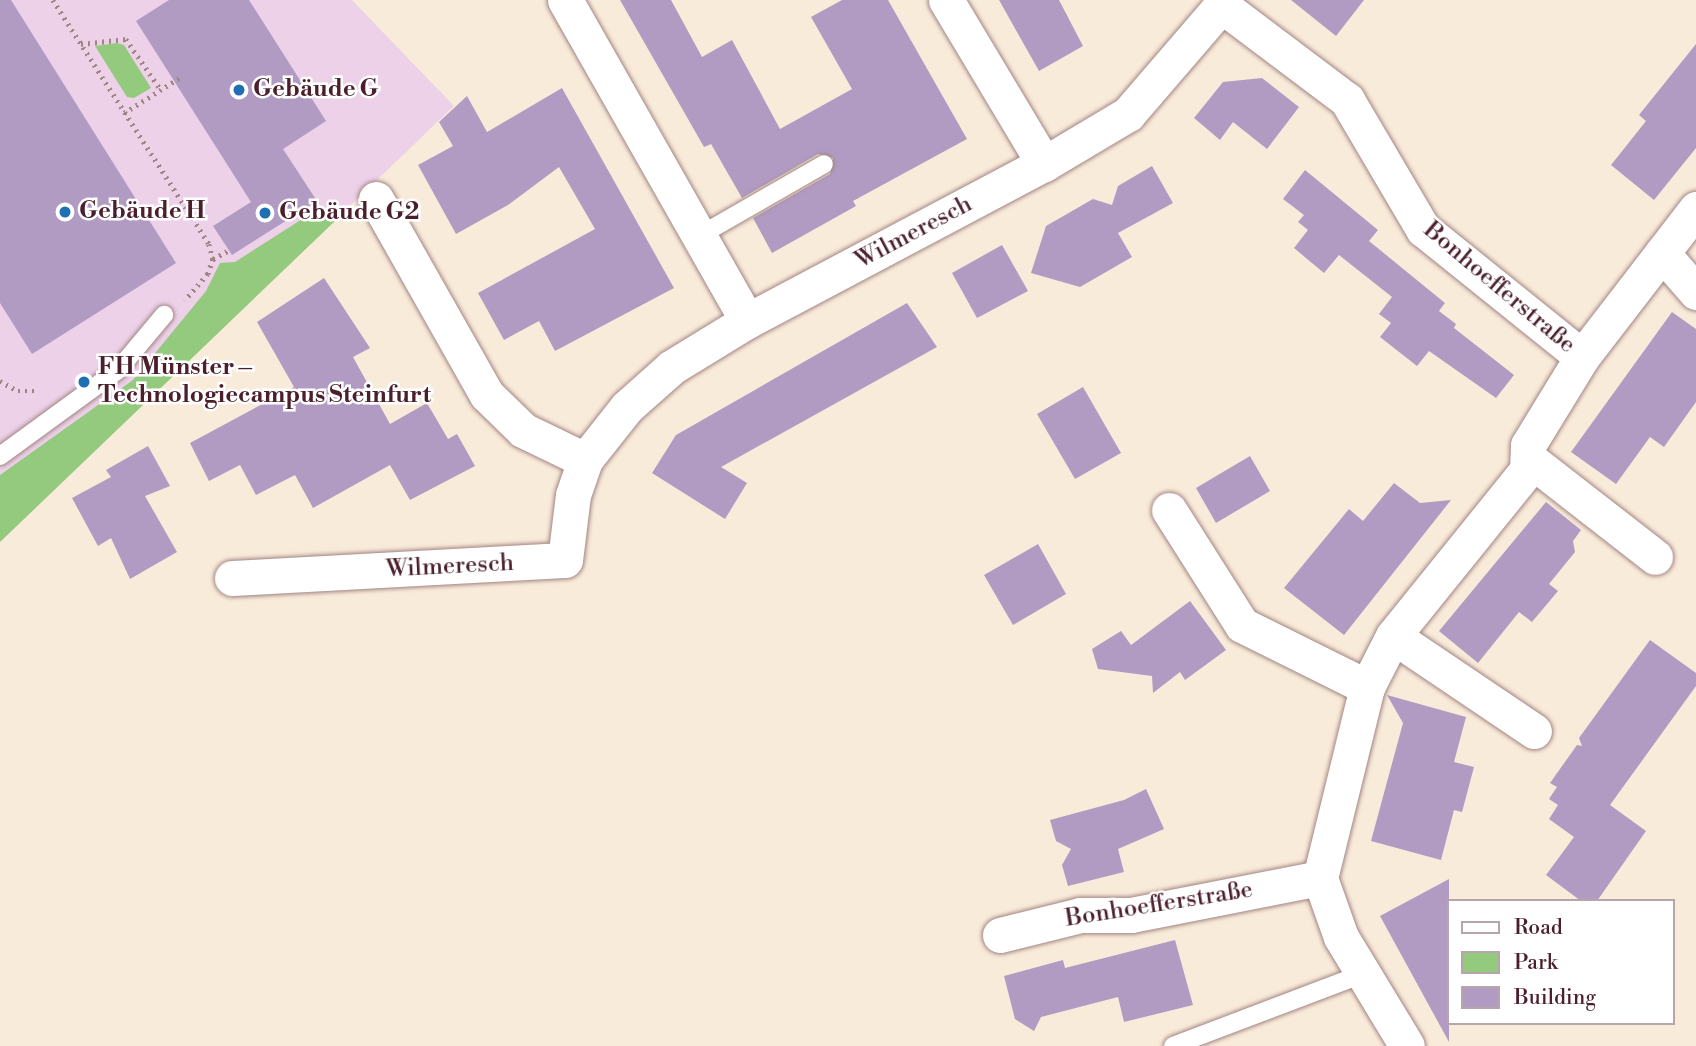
<!DOCTYPE html>
<meta charset="utf-8">
<style>
body{margin:0}
#map{position:relative;width:1696px;height:1046px;overflow:hidden;background:#f9ebda;font-family:"Libre Bodoni",serif}
div>[style]{position:absolute}
.built>*{inset:0;background:#edd1e9}
.green>*{inset:0;background:#93ca7d}
.building>*{inset:0;background:#b19bc2}
.path>*{height:4.5px;margin-top:-2.25px;transform-origin:0;background:repeating-linear-gradient(90deg,#a28582 0 2px,transparent 0 7px)}
.roads{filter:drop-shadow(0 0 2px #a28582) drop-shadow(0 0 2px #a28582)}
.lane>*{height:18px;margin:-9px;padding:0 9px;transform-origin:9px;border-radius:9px;background:#fff}
.street>*{height:35px;margin:-17.5px;padding:0 17.5px;transform-origin:17.5px;border-radius:17.5px;background:#fff}
.dots>*{width:19px;height:19px;translate:-50% -50%;box-sizing:border-box;border:4px solid #fff;border-radius:50%}
span{translate:-50% -50%;white-space:nowrap;text-align:center;line-height:1.15;-webkit-text-stroke:5px #fff;paint-order:stroke}
.poi-label{font-size:24px;color:#4a1f2b;font-weight:700}
.left{translate:0 -50%;text-align:left}
.street-label{font-size:24px;color:#4a1f2b}
.legend{position:absolute;left:1447px;top:899px;width:228px;height:126px;box-sizing:border-box;background:#fff;border:2px solid #b7a5aa;margin:0;padding:9px 12px;list-style:none;font-size:21px;color:#4a1f2b}
.legend li{display:flex;align-items:center;gap:14px;height:35px}
.legend b{width:35px;border:2px solid #b7a5aa}
</style>
<div id="map">
<div class="built">
<div style="clip-path:polygon(0 0,352px 0,454px 106px,0 542px)"></div>
</div>
<div class="green">
<div style="clip-path:polygon(117px 43px,124px 45px,151px 88px,134px 98px,127px 97px,95px 46px)"></div>
<div style="clip-path:polygon(321px 207px,335px 221px,0 542px,0 475px,133px 380px,206px 291px,220px 263px,235px 262px)"></div>
</div>
<div class="building">
<div style="clip-path:polygon(0 0,11px 0,176px 263px,32px 354px,0 303px)"></div>
<div style="clip-path:polygon(169px 0,249px 0,326px 121px,283px 149px,317px 201px,232px 255px,213px 226px,251px 202px,136px 21px)"></div>
<div style="clip-path:polygon(620px 0,671px 0,702px 57px,732px 40px,780px 129px,852px 89px,811px 17px,842px 0,888px 0,967px 139px,853px 201px,856px 206px,772px 253px,753px 218px,830px 174px,833px 158px,818px 154px,742px 198px,711px 144px,704px 147px)"></div>
<div style="clip-path:polygon(999px 0,1059px 0,1083px 46px,1039px 71px)"></div>
<div style="clip-path:polygon(1291px 0,1364px 0,1336px 36px)"></div>
<div style="clip-path:polygon(1696px 44px,1696px 148px,1654px 200px,1611px 165px,1646px 121px,1639px 115px)"></div>
<div style="clip-path:polygon(1262px 78px,1299px 107px,1267px 149px,1233px 122px,1220px 140px,1194px 118px,1223px 82px)"></div>
<div style="clip-path:polygon(562px 88px,674px 288px,555px 351px,539px 321px,504px 340px,478px 293px,595px 229px,559px 167px,508px 205px,456px 234px,418px 165px,453px 146px,439px 122px,467px 96px,487px 132px)"></div>
<div style="clip-path:polygon(1152px 166px,1173px 203px,1118px 233px,1132px 257px,1080px 287px,1031px 273px,1046px 226px,1093px 199px,1112px 205px,1118px 186px)"></div>
<div style="clip-path:polygon(1305px 170px,1378px 230px,1369px 241px,1445px 303px,1439px 311px,1456px 324px,1454px 328px,1514px 375px,1496px 398px,1429px 351px,1417px 366px,1380px 337px,1391px 323px,1379px 314px,1392px 297px,1339px 255px,1324px 273px,1294px 248px,1308px 230px,1298px 222px,1304px 215px,1283px 199px)"></div>
<div style="clip-path:polygon(1002px 245px,1028px 291px,977px 318px,952px 273px)"></div>
<div style="clip-path:polygon(324px 278px,370px 348px,353px 357px,390px 424px,427px 403px,448px 439px,457px 434px,475px 466px,410px 500px,390px 465px,313px 508px,295px 475px,256px 495px,240px 465px,209px 481px,190px 443px,294px 387px,257px 322px)"></div>
<div style="clip-path:polygon(907px 303px,937px 347px,721px 467px,747px 483px,725px 519px,652px 473px,676px 435px)"></div>
<div style="clip-path:polygon(1672px 312px,1696px 329px,1696px 402px,1664px 447px,1650px 437px,1616px 484px,1571px 452px)"></div>
<div style="clip-path:polygon(1083px 387px,1121px 453px,1075px 479px,1037px 414px)"></div>
<div style="clip-path:polygon(148px 446px,170px 486px,145px 496px,177px 552px,130px 579px,111px 538px,98px 546px,72px 498px,111px 477px,106px 470px)"></div>
<div style="clip-path:polygon(1250px 456px,1270px 491px,1216px 523px,1196px 488px)"></div>
<div style="clip-path:polygon(1394px 483px,1420px 503px,1451px 500px,1344px 635px,1284px 588px,1349px 509px,1363px 521px)"></div>
<div style="clip-path:polygon(1546px 502px,1581px 530px,1573px 541px,1575px 552px,1549px 584px,1558px 591px,1532px 622px,1519px 612px,1478px 663px,1439px 631px)"></div>
<div style="clip-path:polygon(1038px 544px,1066px 594px,1013px 625px,984px 575px)"></div>
<div style="clip-path:polygon(1190px 601px,1226px 650px,1185px 680px,1180px 672px,1153px 693px,1152px 676px,1098px 669px,1092px 649px,1121px 631px,1131px 645px)"></div>
<div style="clip-path:polygon(1650px 640px,1696px 673px,1696px 686px,1610px 805px,1646px 831px,1597px 901px,1581px 901px,1546px 875px,1574px 837px,1549px 819px,1558px 805px,1549px 799px,1557px 787px,1550px 783px,1577px 745px,1582px 746px,1579px 738px)"></div>
<div style="clip-path:polygon(1387px 695px,1466px 717px,1454px 762px,1474px 767px,1462px 812px,1454px 810px,1441px 860px,1371px 841px,1403px 723px)"></div>
<div style="clip-path:polygon(1146px 789px,1164px 829px,1118px 849px,1124px 872px,1068px 886px,1062px 865px,1071px 849px,1056px 841px,1050px 820px,1124px 800px)"></div>
<div style="clip-path:polygon(1449px 879px,1449px 1042px,1380px 916px)"></div>
<div style="clip-path:polygon(1175px 940px,1193px 1005px,1124px 1022px,1118px 997px,1041px 1017px,1034px 1031px,1015px 1019px,1004px 976px,1063px 960px,1065px 968px)"></div>
</div>
<div class="path">
<div style="left:53px;top:0;width:290px;rotate:57.4deg"></div>
<div style="left:209px;top:244px;width:16px;rotate:75deg"></div>
<div style="left:213px;top:259px;width:16px;rotate:108deg"></div>
<div style="left:208px;top:274px;width:35px;rotate:131deg"></div>
<div style="left:81px;top:44px;width:45px;rotate:-6.3deg"></div>
<div style="left:126px;top:39px;width:62px;rotate:55.5deg"></div>
<div style="left:124px;top:113px;width:67px;rotate:-32.3deg"></div>
<div style="left:213px;top:259px;width:18px;rotate:-29deg"></div>
<div style="left:0;top:381px;width:21px;rotate:29deg"></div>
<div style="left:18px;top:391px;width:20px"></div>
</div>
<div class="roads">
<div class="lane">
<div style="left:699px;top:236px;width:144px;rotate:-29.9deg"></div>
<div style="left:0;top:456px;width:146px;rotate:-36.1deg"></div>
<div style="left:118px;top:370px;width:72px;rotate:-50.1deg"></div>
<div style="left:1173px;top:1046px;width:203px;rotate:-20.8deg"></div>
</div>
<div class="street">
<div style="left:565px;top:0;width:369px;rotate:60.4deg"></div>
<div style="left:946px;top:0;width:191px;rotate:59.1deg"></div>
<div style="left:1221px;top:5px;width:158px;rotate:37deg"></div>
<div style="left:1347px;top:100px;width:150px;rotate:59.5deg"></div>
<div style="left:1423px;top:229px;width:204px;rotate:38.8deg"></div>
<div style="left:1582px;top:357px;width:103px;rotate:121.5deg"></div>
<div style="left:1528px;top:445px;width:25px;rotate:92deg"></div>
<div style="left:1527px;top:470px;width:213px;rotate:128.9deg"></div>
<div style="left:1393px;top:636px;width:57px;rotate:117deg"></div>
<div style="left:1367px;top:687px;width:197px;rotate:103.8deg"></div>
<div style="left:1320px;top:878px;width:63px;rotate:70.4deg"></div>
<div style="left:1341px;top:937px;width:127px;rotate:58.8deg"></div>
<div style="left:376px;top:199px;width:225px;rotate:60.5deg"></div>
<div style="left:487px;top:395px;width:50px;rotate:44.2deg"></div>
<div style="left:523px;top:430px;width:69px;rotate:25.8deg"></div>
<div style="left:1662px;top:253px;width:52px;rotate:48.9deg"></div>
<div style="left:1582px;top:357px;width:187px;rotate:-52.4deg"></div>
<div style="left:1528px;top:458px;width:161px;rotate:37.9deg"></div>
<div style="left:1169px;top:510px;width:136px;rotate:57.6deg"></div>
<div style="left:1242px;top:625px;width:140px;rotate:26.4deg"></div>
<div style="left:232px;top:578px;width:333px;rotate:-3.1deg"></div>
<div style="left:565px;top:560px;width:65px;rotate:-83deg"></div>
<div style="left:573px;top:495px;width:37px;rotate:-71deg"></div>
<div style="left:585px;top:460px;width:68px;rotate:-51.6deg"></div>
<div style="left:627px;top:407px;width:60px;rotate:-41.6deg"></div>
<div style="left:672px;top:367px;width:88px;rotate:-31.5deg"></div>
<div style="left:747px;top:321px;width:336px;rotate:-27.9deg"></div>
<div style="left:1044px;top:164px;width:98px;rotate:-30.8deg"></div>
<div style="left:1128px;top:114px;width:150px;rotate:-49.3deg"></div>
<div style="left:1393px;top:636px;width:170px;rotate:34deg"></div>
<div style="left:1000px;top:935px;width:82px;rotate:-14deg"></div>
<div style="left:1080px;top:915px;width:51px"></div>
<div style="left:1131px;top:915px;width:193px;rotate:-11.1deg"></div>
</div>
</div>
<div class="dots">
<div style="left:239px;top:90px;background:#1f6fb2"></div>
<div style="left:65px;top:212px;background:#1f6fb2"></div>
<div style="left:265px;top:213px;background:#1f6fb2"></div>
<div style="left:84px;top:382px;background:#1f6fb2"></div>
</div>
<div class="poi-label">
<span class="left" style="left:253px;top:90px">Gebäude G</span>
<span class="left" style="left:79px;top:212px">Gebäude H</span>
<span class="left" style="left:279px;top:213px">Gebäude G2</span>
<span class="left" style="left:98px;top:382px">FH Münster –<br>Technologiecampus Steinfurt</span>
</div>
<div class="street-label">
<span style="left:914px;top:233px;rotate:-28deg">Wilmeresch</span>
<span style="left:1499px;top:288px;rotate:40deg">Bonhoefferstraße</span>
<span style="left:450px;top:567px;rotate:-3deg">Wilmeresch</span>
<span style="left:1159px;top:905px;rotate:-9deg">Bonhoefferstraße</span>
</div>
<ul class="legend">
<li><b style="height:9px;background:#fff"></b>Road</li>
<li><b style="height:19px;background:#93ca7d"></b>Park</li>
<li><b style="height:19px;background:#b19bc2"></b>Building</li>
</ul>
</div>
